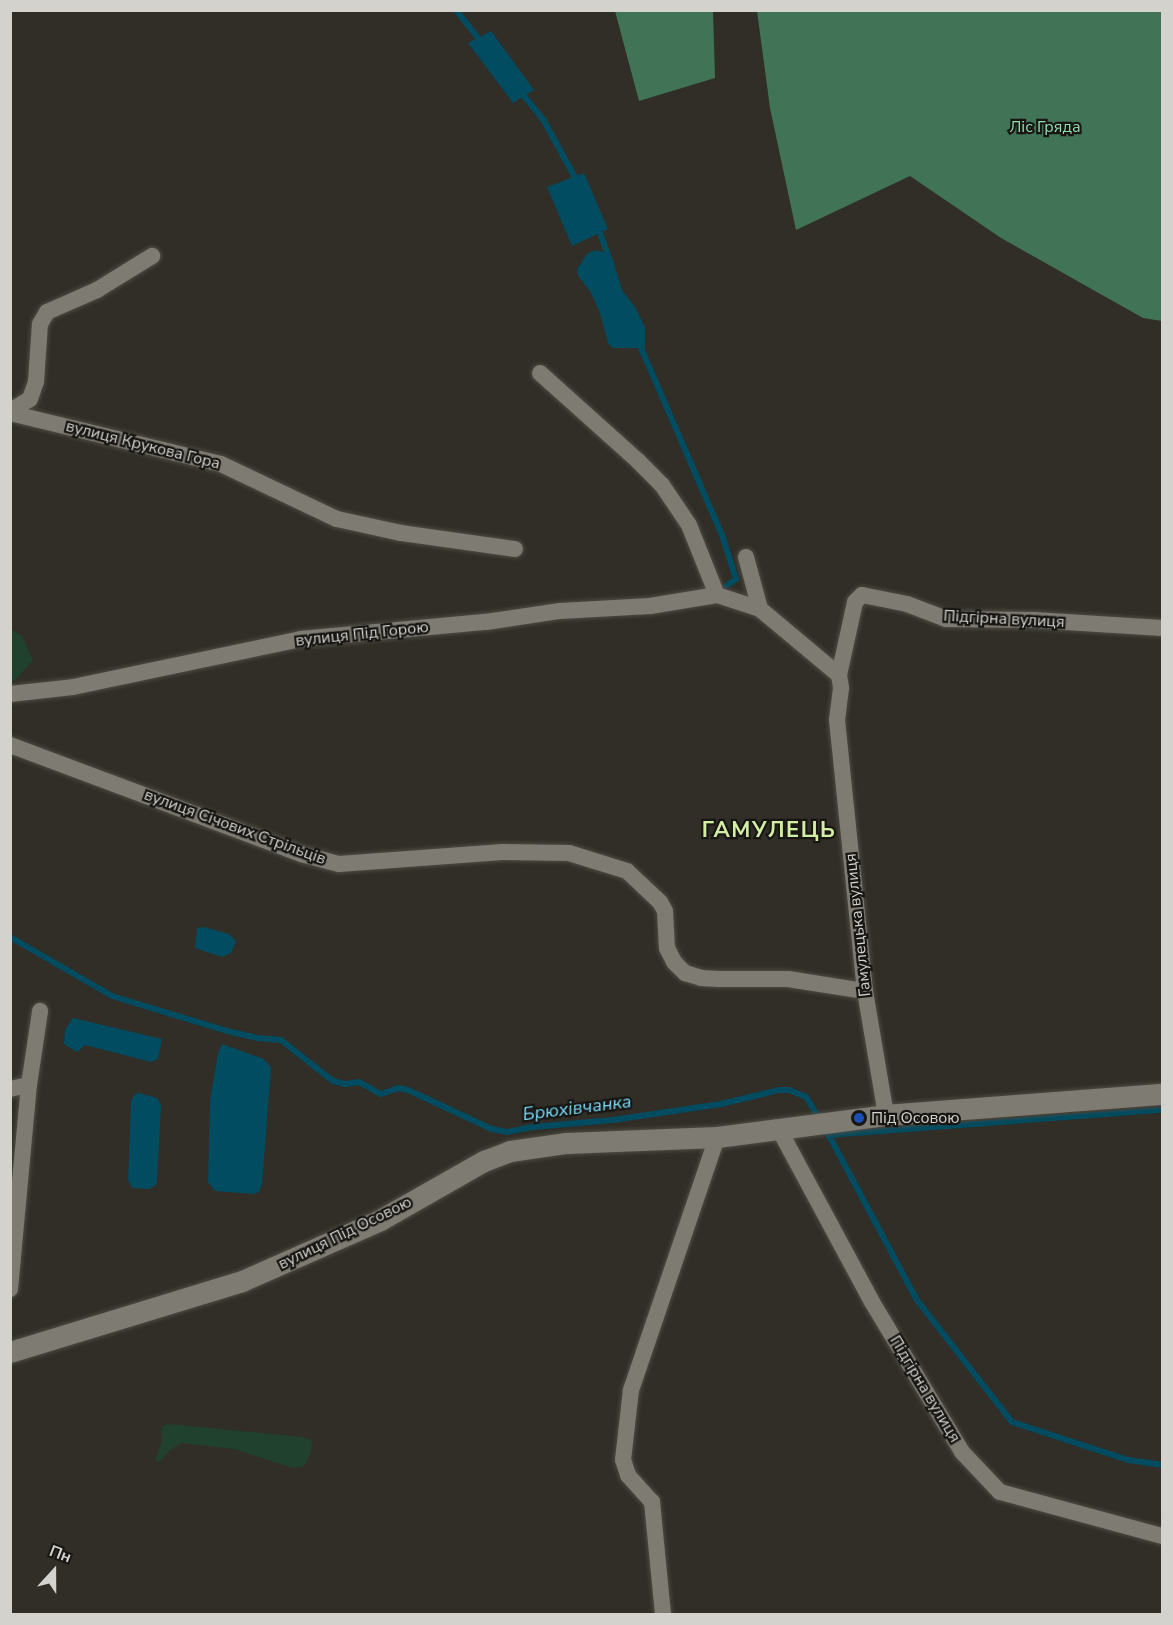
<!DOCTYPE html>
<meta charset="utf-8">
<style>
body{margin:0}
#map{position:relative;width:1173px;height:1625px;overflow:hidden;background:#302e26;font-family:"Nunito Sans",sans-serif}
div>[style]{position:absolute}
.green>*{inset:0;background:#21412f}
.forest>*{inset:0;background:#417356}
.water>*{inset:0;background:#014c60}
.stream>*{height:6px;margin:-3px;padding:0 3px;transform-origin:3px;border-radius:3px;background:#014c60}
.roads{filter:drop-shadow(0 0 2px #4d4b44) drop-shadow(0 0 2px #4d4b44)}
.minor>*{height:16px;margin:-8px;padding:0 8px;transform-origin:8px;border-radius:8px;background:#7e7b72}
.tertiary>*{height:21px;margin:-10.5px;padding:0 10.5px;transform-origin:10.5px;border-radius:10.5px;background:#7e7b72}
.dots>*{width:16px;height:16px;translate:-50% -50%;box-sizing:border-box;border:3px solid #171613;border-radius:50%}
span{translate:-50% -50%;white-space:nowrap;text-align:center;line-height:1.15;-webkit-text-stroke:4.5px #171613;paint-order:stroke}
.park-label{font-size:16px;color:#90ddaf}
.street-label{font-size:16px;color:#d4d2cd}
.poi-label{font-size:16px;color:#d4d2cd}
.left{translate:0 -50%;text-align:left}
.water-label{font-size:18px;color:#7adafb;font-style:italic}
.district-label{font-size:22px;color:#d3eea4;font-weight:700;letter-spacing:1.5px}
.frame{position:absolute;inset:0;border:12px solid #d4d2cd;pointer-events:none}
.north{position:absolute;left:24px;top:1541px;width:60px;height:60px;-webkit-text-stroke:4px #171613;paint-order:stroke;rotate:21deg;font-size:16px;font-weight:700;line-height:24px;text-align:center;color:#d4d2cd}
.north::after{content:'';display:block;margin:auto;width:21px;height:27px;background:#d4d2cd;clip-path:polygon(50% 0,100% 100%,50% 72%,0 100%)}
</style>
<div id="map">
<div class="green">
<div style="clip-path:polygon(11px 629px,22px 636px,33px 660px,14px 681px,11px 681px)"></div>
<div style="clip-path:polygon(168px 1424px,302px 1437px,312px 1441px,311px 1452px,304px 1466px,293px 1468px,234px 1449px,182px 1443px,170px 1450px,159px 1462px,155px 1460px,162px 1441px,161px 1431px,163px 1426px)"></div>
</div>
<div class="forest">
<div style="clip-path:polygon(615px 11px,713px 11px,715px 78px,639px 101px)"></div>
<div style="clip-path:polygon(757px 11px,1162px 11px,1162px 321px,1143px 318px,1001px 238px,910px 176px,796px 230px,770px 108px)"></div>
</div>
<div class="water">
<div style="clip-path:polygon(491px 31px,534px 90px,513px 103px,468px 43px)"></div>
<div style="clip-path:polygon(584px 173px,608px 229px,572px 246px,547px 187px)"></div>
<div style="clip-path:polygon(597px 250px,605px 253px,613px 260px,622px 290px,635px 307px,645px 327px,645px 348px,612px 348px,608px 343px,600px 313px,590px 291px,578px 276px,577px 269px,588px 253px)"></div>
<div style="clip-path:polygon(204px 927px,229px 934px,236px 941px,231px 953px,222px 957px,195px 948px,197px 928px)"></div>
<div style="clip-path:polygon(73px 1018px,162px 1039px,158px 1059px,151px 1062px,85px 1045px,77px 1052px,64px 1044px,65px 1030px)"></div>
<div style="clip-path:polygon(222px 1044px,264px 1059px,271px 1068px,262px 1184px,259px 1192px,254px 1194px,215px 1191px,208px 1182px,210px 1100px,218px 1053px)"></div>
<div style="clip-path:polygon(139px 1093px,157px 1098px,161px 1105px,157px 1181px,156px 1185px,149px 1189px,132px 1188px,128px 1180px,131px 1101px,135px 1094px)"></div>
</div>
<div class="stream">
<div style="left:456px;top:10px;width:42px;rotate:51.8deg"></div>
<div style="left:520px;top:91px;width:36px;rotate:51deg"></div>
<div style="left:543px;top:119px;width:73px;rotate:61.3deg"></div>
<div style="left:597px;top:225px;width:38px;rotate:70deg"></div>
<div style="left:638px;top:341px;width:211px;rotate:66.6deg"></div>
<div style="left:722px;top:535px;width:46px;rotate:72.3deg"></div>
<div style="left:736px;top:579px;width:12px;rotate:145deg"></div>
<div style="left:10px;top:937px;width:118px;rotate:30deg"></div>
<div style="left:112px;top:996px;width:120px;rotate:16.9deg"></div>
<div style="left:227px;top:1031px;width:32px;rotate:13deg"></div>
<div style="left:258px;top:1038px;width:23px;rotate:5deg"></div>
<div style="left:281px;top:1040px;width:66px;rotate:38.3deg"></div>
<div style="left:333px;top:1081px;width:12px;rotate:14deg"></div>
<div style="left:345px;top:1084px;width:14px;rotate:-8deg"></div>
<div style="left:359px;top:1082px;width:25px;rotate:29deg"></div>
<div style="left:381px;top:1094px;width:18px;rotate:-19deg"></div>
<div style="left:398px;top:1088px;width:10px;rotate:11deg"></div>
<div style="left:408px;top:1090px;width:93px;rotate:24.9deg"></div>
<div style="left:492px;top:1129px;width:15px;rotate:11deg"></div>
<div style="left:507px;top:1132px;width:26px;rotate:-11deg"></div>
<div style="left:533px;top:1127px;width:80px;rotate:-5deg"></div>
<div style="left:613px;top:1120px;width:109px;rotate:-8.4deg"></div>
<div style="left:721px;top:1104px;width:60px;rotate:-13.6deg"></div>
<div style="left:779px;top:1090px;width:10px"></div>
<div style="left:789px;top:1090px;width:18px;rotate:22deg"></div>
<div style="left:806px;top:1097px;width:26px;rotate:58deg"></div>
<div style="left:825px;top:1128px;width:195px;rotate:61.9deg"></div>
<div style="left:917px;top:1300px;width:155px;rotate:52.1deg"></div>
<div style="left:1012px;top:1422px;width:122px;rotate:18.1deg"></div>
<div style="left:1128px;top:1460px;width:34px;rotate:8deg"></div>
<div style="left:828px;top:1135px;width:335px;rotate:-4.3deg"></div>
</div>
<div class="roads">
<div class="minor">
<div style="left:540px;top:373px;width:132px;rotate:41.9deg"></div>
<div style="left:638px;top:461px;width:34px;rotate:45deg"></div>
<div style="left:662px;top:485px;width:48px;rotate:56deg"></div>
<div style="left:689px;top:525px;width:75px;rotate:68.2deg"></div>
<div style="left:10px;top:411px;width:23px;rotate:-31deg"></div>
<div style="left:30px;top:399px;width:18px;rotate:-71deg"></div>
<div style="left:36px;top:382px;width:58px;rotate:-86.1deg"></div>
<div style="left:40px;top:324px;width:14px;rotate:-60deg"></div>
<div style="left:47px;top:312px;width:55px;rotate:-23.7deg"></div>
<div style="left:97px;top:290px;width:65px;rotate:-31.7deg"></div>
<div style="left:10px;top:413px;width:217px;rotate:13.6deg"></div>
<div style="left:221px;top:464px;width:128px;rotate:25.4deg"></div>
<div style="left:337px;top:519px;width:66px;rotate:12.3deg"></div>
<div style="left:401px;top:533px;width:115px;rotate:8deg"></div>
<div style="left:746px;top:557px;width:54px;rotate:74.9deg"></div>
<div style="left:760px;top:609px;width:103px;rotate:39.9deg"></div>
<div style="left:839px;top:675px;width:13px;rotate:81deg"></div>
<div style="left:841px;top:688px;width:32px;rotate:97deg"></div>
<div style="left:837px;top:720px;width:272px;rotate:84.1deg"></div>
<div style="left:865px;top:991px;width:126px;rotate:80.4deg"></div>
<div style="left:839px;top:675px;width:75px;rotate:-77.6deg"></div>
<div style="left:855px;top:602px;width:10px;rotate:-45deg"></div>
<div style="left:862px;top:595px;width:46px;rotate:11.3deg"></div>
<div style="left:907px;top:604px;width:42px;rotate:21deg"></div>
<div style="left:946px;top:619px;width:88px;rotate:0.7deg"></div>
<div style="left:1034px;top:620px;width:128px;rotate:3.6deg"></div>
<div style="left:10px;top:694px;width:63px;rotate:-6.3deg"></div>
<div style="left:73px;top:687px;width:233px;rotate:-11.9deg"></div>
<div style="left:301px;top:639px;width:186px;rotate:-5.3deg"></div>
<div style="left:486px;top:622px;width:75px;rotate:-8.5deg"></div>
<div style="left:560px;top:611px;width:90px;rotate:-3.2deg"></div>
<div style="left:650px;top:606px;width:68px;rotate:-9.3deg"></div>
<div style="left:717px;top:595px;width:45px;rotate:18deg"></div>
<div style="left:10px;top:745px;width:311px;rotate:20.5deg"></div>
<div style="left:301px;top:854px;width:39px;rotate:15deg"></div>
<div style="left:339px;top:864px;width:164px;rotate:-4.2deg"></div>
<div style="left:503px;top:852px;width:66px;rotate:0.9deg"></div>
<div style="left:569px;top:853px;width:61px;rotate:17.2deg"></div>
<div style="left:627px;top:871px;width:45px;rotate:43.2deg"></div>
<div style="left:660px;top:902px;width:10px;rotate:61deg"></div>
<div style="left:665px;top:911px;width:37px;rotate:87deg"></div>
<div style="left:667px;top:948px;width:16px;rotate:63deg"></div>
<div style="left:674px;top:962px;width:16px;rotate:45deg"></div>
<div style="left:685px;top:973px;width:17px;rotate:17deg"></div>
<div style="left:701px;top:978px;width:18px;rotate:3deg"></div>
<div style="left:719px;top:979px;width:69px"></div>
<div style="left:788px;top:979px;width:78px;rotate:8.9deg"></div>
<div style="left:10px;top:1089px;width:19px;rotate:-12deg"></div>
<div style="left:780px;top:1131px;width:194px;rotate:61.7deg"></div>
<div style="left:872px;top:1302px;width:175px;rotate:59deg"></div>
<div style="left:962px;top:1452px;width:55px;rotate:46.5deg"></div>
<div style="left:1000px;top:1492px;width:168px;rotate:15.2deg"></div>
<div style="left:10px;top:1289px;width:205px;rotate:-84.7deg"></div>
<div style="left:29px;top:1085px;width:75px;rotate:-81.5deg"></div>
<div style="left:663px;top:1614px;width:113px;rotate:-95.6deg"></div>
<div style="left:652px;top:1502px;width:36px;rotate:-132deg"></div>
<div style="left:628px;top:1475px;width:16px;rotate:-108deg"></div>
<div style="left:623px;top:1460px;width:70px;rotate:-83.5deg"></div>
<div style="left:631px;top:1390px;width:267px;rotate:-71.2deg"></div>
</div>
<div class="tertiary">
<div style="left:10px;top:1352px;width:243px;rotate:-17deg"></div>
<div style="left:242px;top:1281px;width:151px;rotate:-23.8deg"></div>
<div style="left:380px;top:1220px;width:120px;rotate:-29.6deg"></div>
<div style="left:484px;top:1161px;width:28px;rotate:-21deg"></div>
<div style="left:510px;top:1151px;width:57px;rotate:-8.1deg"></div>
<div style="left:566px;top:1143px;width:151px;rotate:-2.3deg"></div>
<div style="left:717px;top:1137px;width:170px;rotate:-7.4deg"></div>
<div style="left:886px;top:1115px;width:277px;rotate:-4.4deg"></div>
</div>
</div>
<div class="dots">
<div style="left:859px;top:1118px;background:#1a4fb4"></div>
</div>
<div class="park-label">
<span style="left:1045px;top:127px">Ліс Гряда</span>
</div>
<div class="street-label">
<span style="left:143px;top:445px;rotate:14deg">вулиця Крукова Гора</span>
<span style="left:1004px;top:619px;rotate:3deg">Підгірна вулиця</span>
<span style="left:362px;top:634px;rotate:-6deg">вулиця Під Горою</span>
<span style="left:235px;top:827px;rotate:20deg">вулиця Січових Стрільців</span>
<span style="left:858px;top:925px;rotate:-96deg">Гамулецька вулиця</span>
<span style="left:345px;top:1233px;rotate:-26deg">вулиця Під Осовою</span>
<span style="left:925px;top:1389px;rotate:59deg">Підгірна вулиця</span>
</div>
<div class="poi-label">
<span class="left" style="left:871px;top:1118px">Під Осовою</span>
</div>
<div class="water-label">
<span style="left:577px;top:1108px;rotate:-7deg">Брюхівчанка</span>
</div>
<div class="district-label">
<span style="left:769px;top:831px">ГАМУЛЕЦЬ</span>
</div>
<div class="frame"></div>
<div class="north">Пн</div>
</div>
